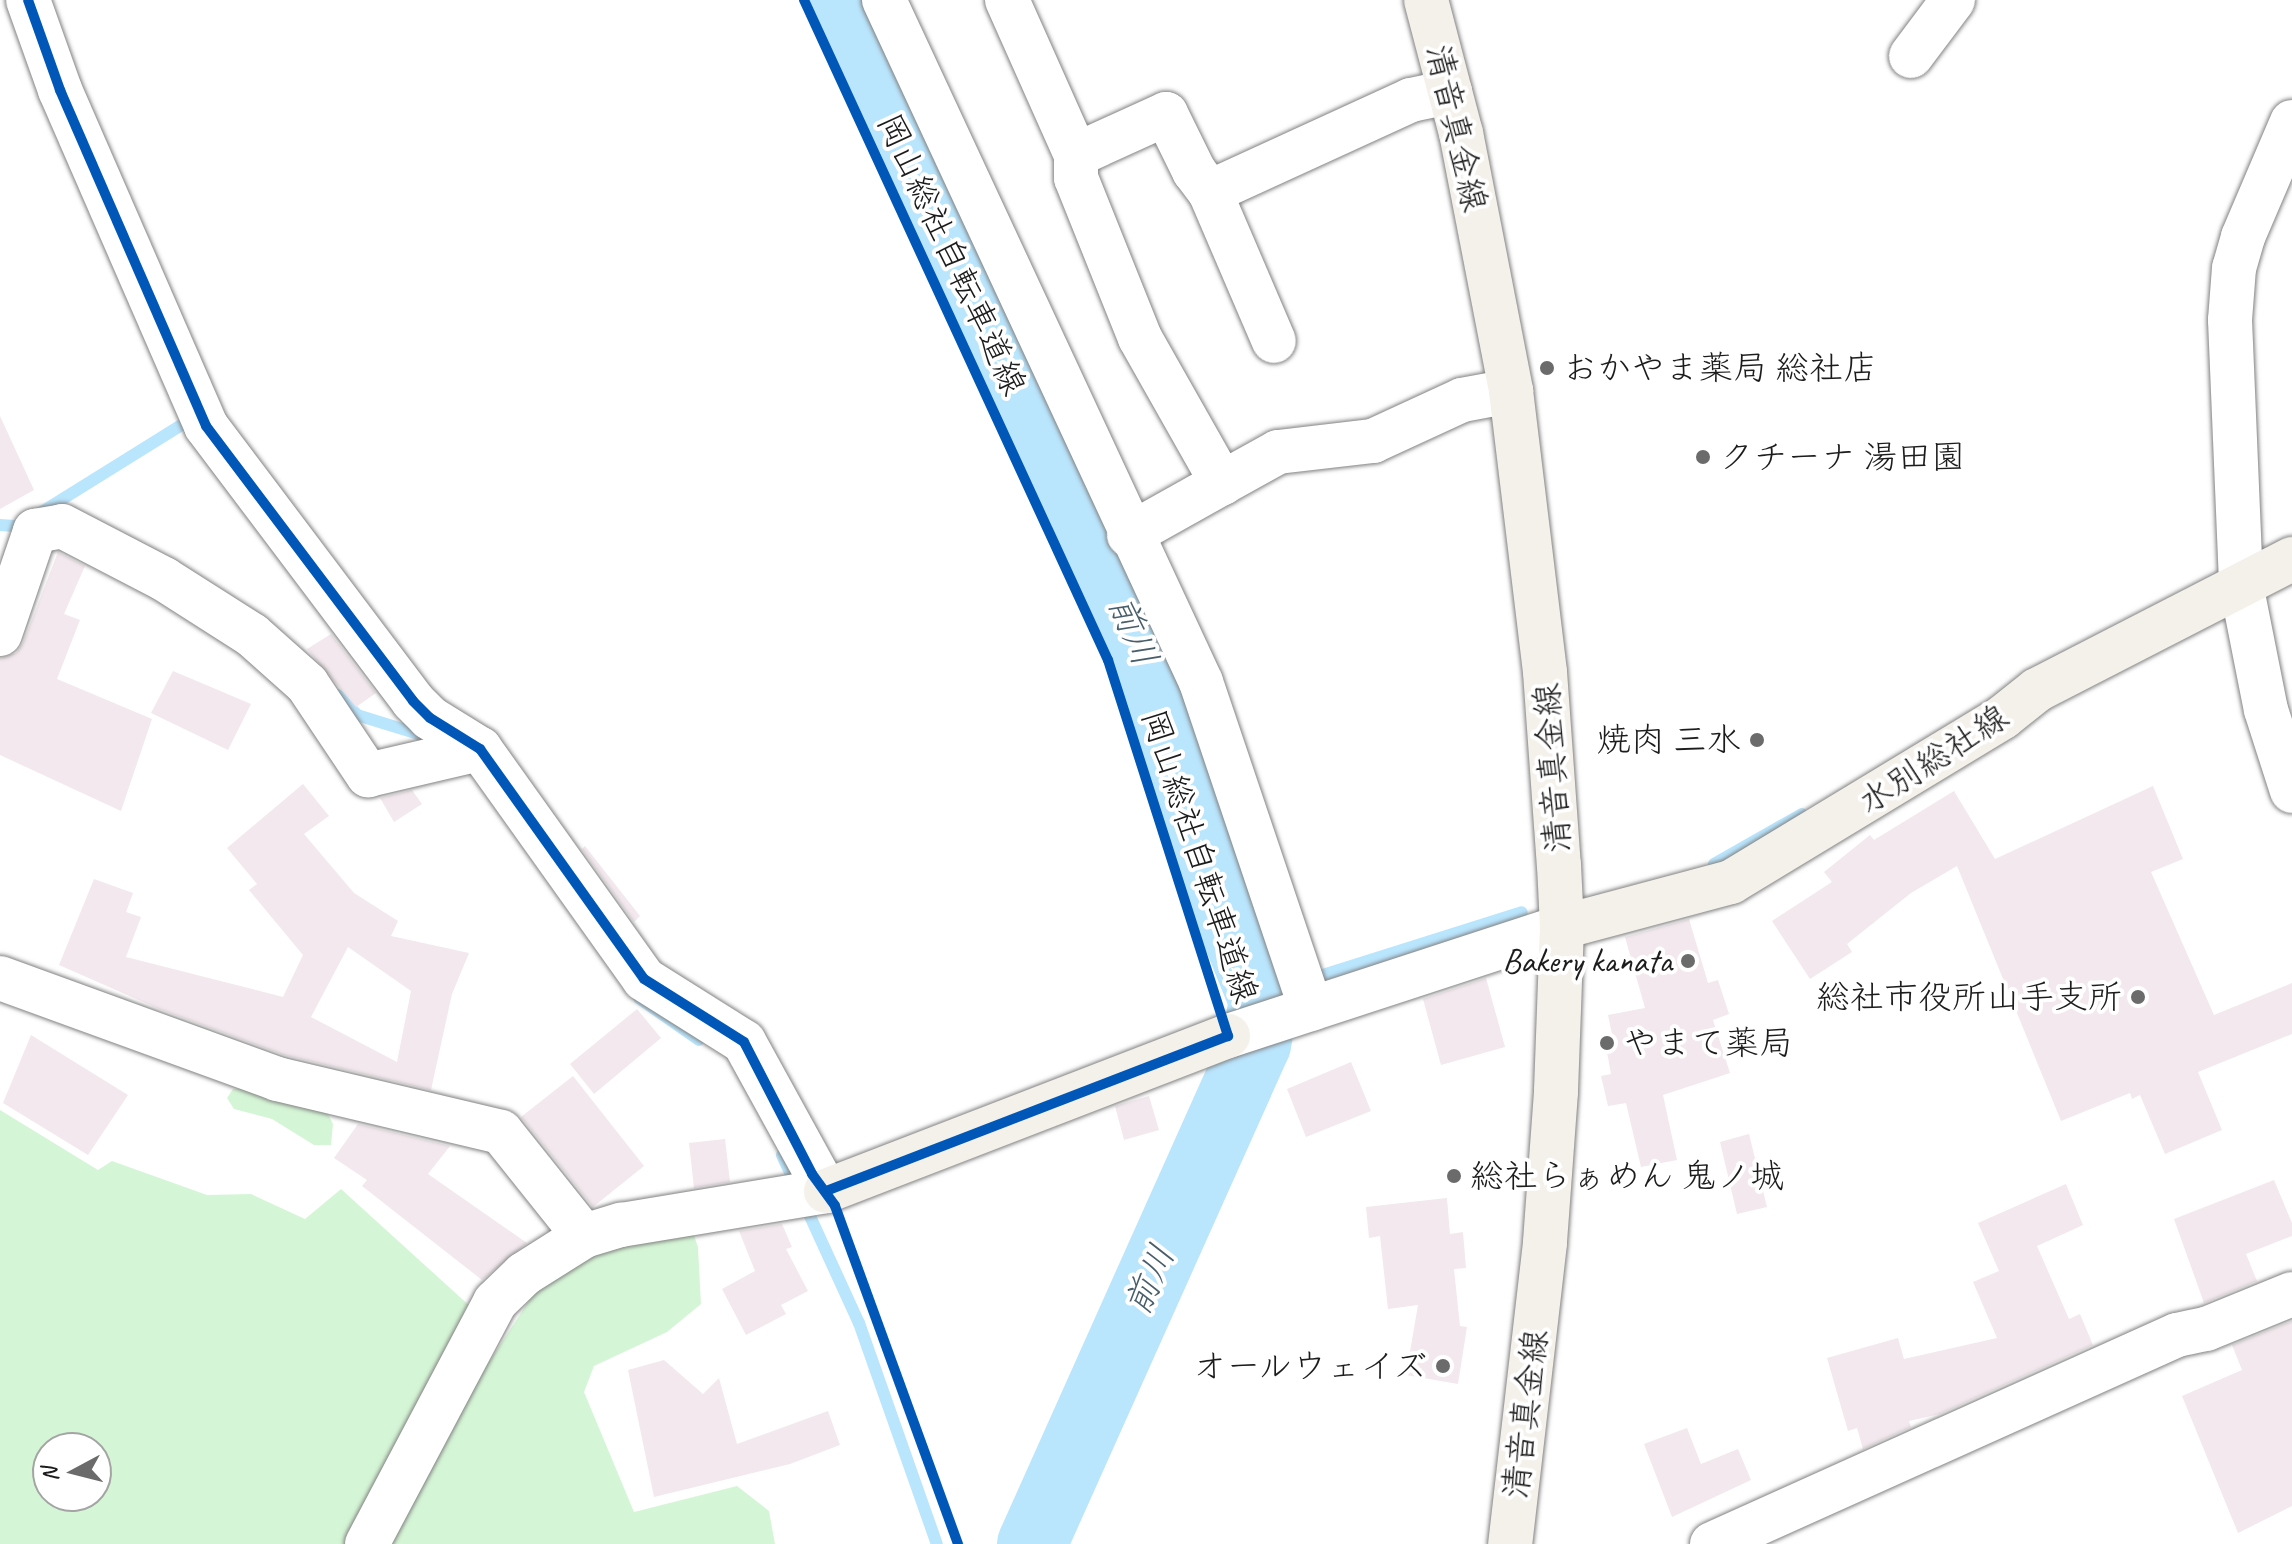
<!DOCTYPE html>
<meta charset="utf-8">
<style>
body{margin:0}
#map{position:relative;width:2292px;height:1544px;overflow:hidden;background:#fff;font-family:Caveat,"Klee One",sans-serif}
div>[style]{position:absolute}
.green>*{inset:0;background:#d5f6d6}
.stream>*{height:12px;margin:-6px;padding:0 6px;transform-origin:6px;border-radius:6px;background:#b9e5fd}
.river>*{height:70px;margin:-35px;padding:0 35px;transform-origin:35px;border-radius:35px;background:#b9e5fd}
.building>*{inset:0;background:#f2e8ed}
.roads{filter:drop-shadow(0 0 2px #828282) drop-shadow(0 0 2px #828282)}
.minor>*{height:44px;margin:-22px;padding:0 22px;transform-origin:22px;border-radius:22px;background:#fff}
.major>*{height:44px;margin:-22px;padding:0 22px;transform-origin:22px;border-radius:22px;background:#f4f1eb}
.cycleway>*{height:10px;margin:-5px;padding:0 5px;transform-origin:5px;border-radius:5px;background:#0057b8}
.dots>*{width:22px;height:22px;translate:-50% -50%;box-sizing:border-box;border:4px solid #fff;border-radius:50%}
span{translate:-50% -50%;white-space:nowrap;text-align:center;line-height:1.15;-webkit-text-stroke:8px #fff;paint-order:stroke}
.street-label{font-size:34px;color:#1c1c1c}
.poi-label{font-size:34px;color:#1c1c1c}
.left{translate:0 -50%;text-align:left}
.right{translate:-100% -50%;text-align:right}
.water-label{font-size:36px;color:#485e6a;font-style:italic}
.north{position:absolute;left:32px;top:1432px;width:80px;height:80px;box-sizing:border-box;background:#fff;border:2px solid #a4a4a4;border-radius:50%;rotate:263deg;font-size:22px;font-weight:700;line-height:32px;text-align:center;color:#1c1c1c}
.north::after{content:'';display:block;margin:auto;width:28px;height:36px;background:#6b6b6b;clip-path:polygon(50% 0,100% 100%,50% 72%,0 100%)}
</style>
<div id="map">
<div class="green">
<div style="clip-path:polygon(249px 1087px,327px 1112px,333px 1124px,331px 1145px,314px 1145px,272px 1119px,234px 1109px,227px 1098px,233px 1089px)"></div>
<div style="clip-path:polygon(evenodd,0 1110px,98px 1170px,112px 1161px,207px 1195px,251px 1194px,305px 1219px,341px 1189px,472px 1308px,356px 1544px,0 1544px,0 1110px,48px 1448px,96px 1448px,96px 1496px,48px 1496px,48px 1448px)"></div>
<div style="clip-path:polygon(691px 1227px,698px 1247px,701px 1304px,667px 1332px,594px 1366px,584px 1392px,634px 1512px,737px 1486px,769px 1511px,775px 1544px,386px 1544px,424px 1461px,542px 1281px,584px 1258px)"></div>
</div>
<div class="stream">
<div style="left:40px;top:513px;width:181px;rotate:-31.9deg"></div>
<div style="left:0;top:525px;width:28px;rotate:4deg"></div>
<div style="left:338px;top:695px;width:28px;rotate:46deg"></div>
<div style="left:357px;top:715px;width:74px;rotate:17.2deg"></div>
<div style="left:1714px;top:864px;width:101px;rotate:-29.6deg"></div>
<div style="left:1257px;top:985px;width:31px;rotate:2deg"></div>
<div style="left:1288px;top:986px;width:245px;rotate:-17.5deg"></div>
<div style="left:639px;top:998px;width:73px;rotate:35deg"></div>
<div style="left:782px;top:1155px;width:185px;rotate:65.4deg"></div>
<div style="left:859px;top:1323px;width:234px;rotate:70.6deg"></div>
</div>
<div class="river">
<div style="left:838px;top:0;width:729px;rotate:64.84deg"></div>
<div style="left:1148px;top:660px;width:176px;rotate:74.5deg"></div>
<div style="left:1195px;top:830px;width:184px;rotate:68deg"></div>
<div style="left:1264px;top:1001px;width:44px;rotate:100.5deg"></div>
<div style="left:1256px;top:1044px;width:548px;rotate:114.13deg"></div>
</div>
<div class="building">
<div style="clip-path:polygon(0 416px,34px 490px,0 509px)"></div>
<div style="clip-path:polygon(58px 552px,85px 566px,64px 614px,80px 620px,57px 679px,152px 719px,121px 811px,0 755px,0 658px,16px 653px,23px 643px)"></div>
<div style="clip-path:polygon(331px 634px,376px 693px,356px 707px,307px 649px)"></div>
<div style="clip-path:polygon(173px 671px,251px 704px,228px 750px,151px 713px)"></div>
<div style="clip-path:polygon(evenodd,303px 784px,329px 816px,304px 834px,354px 893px,398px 921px,391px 936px,469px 953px,452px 994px,431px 1090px,284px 1055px,159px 1009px,59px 965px,94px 879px,133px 893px,126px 912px,141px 917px,126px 957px,283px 997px,303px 955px,249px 890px,257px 884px,227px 848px,303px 784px,348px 947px,411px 991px,397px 1062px,311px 1017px,348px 947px)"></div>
<div style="clip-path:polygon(2153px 786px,2183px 859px,2151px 872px,2214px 1015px,2292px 983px,2292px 1034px,2198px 1072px,2222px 1130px,2165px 1154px,2140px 1095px,2132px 1099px,2130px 1093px,2061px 1121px,1957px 866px,1911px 893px,1847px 944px,1852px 952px,1810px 979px,1772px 921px,1832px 882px,1824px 872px,1870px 835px,1874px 840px,1954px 791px,1995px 859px)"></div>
<div style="clip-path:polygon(412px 790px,422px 804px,394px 822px,380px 798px)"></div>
<div style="clip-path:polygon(585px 846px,640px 916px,634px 922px,582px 849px)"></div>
<div style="clip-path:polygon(1689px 919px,1708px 983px,1718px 980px,1729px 1014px,1713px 1020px,1730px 1073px,1663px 1095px,1677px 1160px,1641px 1167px,1626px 1103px,1608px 1106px,1601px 1076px,1611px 1074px,1605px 1041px,1613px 1039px,1608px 1015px,1645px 1008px,1625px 937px)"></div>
<div style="clip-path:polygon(1486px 978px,1505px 1047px,1441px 1065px,1423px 999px)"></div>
<div style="clip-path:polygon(637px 1009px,661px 1038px,594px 1094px,570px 1064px)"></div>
<div style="clip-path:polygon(31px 1035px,128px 1095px,88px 1155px,3px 1103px)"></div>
<div style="clip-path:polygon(1351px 1062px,1371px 1111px,1306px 1137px,1287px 1089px)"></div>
<div style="clip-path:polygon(573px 1076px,644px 1166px,593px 1207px,521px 1117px)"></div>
<div style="clip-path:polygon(1149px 1096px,1159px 1130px,1124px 1140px,1115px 1106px)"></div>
<div style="clip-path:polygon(358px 1124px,450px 1146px,428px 1174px,527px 1243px,482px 1280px,362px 1186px,367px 1180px,334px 1158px)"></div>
<div style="clip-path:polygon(1749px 1134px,1767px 1207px,1737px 1214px,1720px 1142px)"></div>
<div style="clip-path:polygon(725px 1139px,730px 1182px,694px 1188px,689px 1143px)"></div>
<div style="clip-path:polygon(2274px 1180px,2292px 1223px,2292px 1236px,2246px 1254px,2257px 1281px,2204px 1303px,2174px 1219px)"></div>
<div style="clip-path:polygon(2066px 1184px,2083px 1225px,2037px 1246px,2069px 1319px,2080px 1314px,2093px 1345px,1940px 1414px,1909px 1421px,1911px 1427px,1863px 1449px,1857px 1428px,1848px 1431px,1827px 1358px,1898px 1338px,1904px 1359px,1997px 1338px,1973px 1282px,1999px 1271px,1978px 1223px)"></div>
<div style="clip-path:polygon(1447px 1198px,1450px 1234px,1463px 1232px,1466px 1268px,1454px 1269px,1460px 1326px,1467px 1327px,1458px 1384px,1406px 1375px,1418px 1305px,1388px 1309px,1380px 1236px,1369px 1238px,1366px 1207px)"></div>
<div style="clip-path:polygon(782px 1224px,792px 1247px,786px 1249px,808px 1291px,781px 1305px,786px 1314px,746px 1335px,722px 1289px,755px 1271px,739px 1231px)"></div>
<div style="clip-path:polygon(2292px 1321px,2292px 1506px,2238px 1533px,2182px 1396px,2242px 1370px,2232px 1345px)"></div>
<div style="clip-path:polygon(664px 1360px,703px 1394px,719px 1378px,737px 1444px,828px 1411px,840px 1445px,790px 1464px,654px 1497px,628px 1370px)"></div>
<div style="clip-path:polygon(1687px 1428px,1701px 1464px,1738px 1449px,1751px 1480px,1672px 1517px,1644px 1444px)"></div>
</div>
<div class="roads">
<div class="minor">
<div style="left:28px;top:0;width:96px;rotate:70.4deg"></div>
<div style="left:60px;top:90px;width:366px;rotate:66.5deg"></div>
<div style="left:206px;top:426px;width:344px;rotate:53deg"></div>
<div style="left:413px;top:701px;width:24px;rotate:45deg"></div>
<div style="left:430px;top:718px;width:59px;rotate:31.8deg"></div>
<div style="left:480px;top:749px;width:282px;rotate:54.5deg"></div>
<div style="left:644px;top:979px;width:118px;rotate:32.2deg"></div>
<div style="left:744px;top:1042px;width:170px;rotate:61.2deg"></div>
<div style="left:884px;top:0;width:752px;rotate:65.07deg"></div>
<div style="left:1201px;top:682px;width:345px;rotate:71.4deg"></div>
<div style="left:1007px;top:0;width:170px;rotate:66deg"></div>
<div style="left:1076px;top:155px;width:23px;rotate:90deg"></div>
<div style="left:1076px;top:178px;width:172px;rotate:68.2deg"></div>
<div style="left:1140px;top:338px;width:167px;rotate:60.5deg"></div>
<div style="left:1222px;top:483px;width:64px;rotate:-29deg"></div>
<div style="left:1278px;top:452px;width:96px;rotate:-6.6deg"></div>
<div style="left:1373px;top:441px;width:98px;rotate:-24.7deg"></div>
<div style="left:1462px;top:400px;width:50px;rotate:-10.4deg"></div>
<div style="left:1911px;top:56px;width:70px;rotate:-53.1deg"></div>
<div style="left:2292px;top:122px;width:125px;rotate:113.1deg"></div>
<div style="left:2243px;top:237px;width:32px;rotate:106deg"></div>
<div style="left:2234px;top:268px;width:52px;rotate:94.4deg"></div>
<div style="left:2230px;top:320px;width:264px;rotate:87.6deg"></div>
<div style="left:2241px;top:584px;width:128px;rotate:78.8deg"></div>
<div style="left:2266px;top:710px;width:85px;rotate:72.2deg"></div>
<div style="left:1076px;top:155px;width:99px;rotate:-24.5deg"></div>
<div style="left:1166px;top:114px;width:64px;rotate:63.8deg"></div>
<div style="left:1194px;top:171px;width:26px;rotate:53deg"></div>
<div style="left:1210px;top:192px;width:221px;rotate:-24.6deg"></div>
<div style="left:1411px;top:100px;width:40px;rotate:-12deg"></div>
<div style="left:1210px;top:192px;width:162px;rotate:66.8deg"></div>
<div style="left:1129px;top:535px;width:107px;rotate:-29.2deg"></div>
<div style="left:0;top:634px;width:109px;rotate:-71.2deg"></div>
<div style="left:35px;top:531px;width:27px;rotate:-10deg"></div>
<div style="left:62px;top:526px;width:115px;rotate:27.5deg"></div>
<div style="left:164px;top:579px;width:104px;rotate:32.5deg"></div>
<div style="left:252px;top:635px;width:74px;rotate:41.7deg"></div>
<div style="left:307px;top:684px;width:110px;rotate:56.2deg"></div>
<div style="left:368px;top:775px;width:115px;rotate:-13.1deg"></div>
<div style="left:0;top:978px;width:295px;rotate:20deg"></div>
<div style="left:277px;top:1079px;width:230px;rotate:13.3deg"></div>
<div style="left:501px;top:1132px;width:133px;rotate:51.4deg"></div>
<div style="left:1228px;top:1036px;width:351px;rotate:-18.1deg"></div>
<div style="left:367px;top:1544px;width:274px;rotate:-62.1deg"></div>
<div style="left:495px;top:1302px;width:40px;rotate:-44deg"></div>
<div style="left:524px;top:1274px;width:71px;rotate:-32.3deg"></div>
<div style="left:584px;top:1236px;width:39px;rotate:-17deg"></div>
<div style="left:621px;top:1225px;width:208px;rotate:-9.4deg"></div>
<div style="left:1712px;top:1544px;width:510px;rotate:-24.2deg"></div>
<div style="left:2177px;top:1335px;width:30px;rotate:-12deg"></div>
<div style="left:2206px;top:1329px;width:93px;rotate:-22.1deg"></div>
</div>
<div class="major">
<div style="left:1426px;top:0;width:138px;rotate:75.3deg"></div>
<div style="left:1461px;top:133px;width:263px;rotate:79deg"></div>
<div style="left:1511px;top:391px;width:283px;rotate:83.1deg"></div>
<div style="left:1545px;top:672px;width:194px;rotate:85.9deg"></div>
<div style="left:1559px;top:865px;width:62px;rotate:87.2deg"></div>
<div style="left:1562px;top:927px;width:165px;rotate:92.1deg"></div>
<div style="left:1556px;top:1092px;width:151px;rotate:94.2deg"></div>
<div style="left:1545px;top:1243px;width:303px;rotate:96.6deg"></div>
<div style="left:1562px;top:927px;width:175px;rotate:-14.9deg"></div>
<div style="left:1731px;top:882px;width:318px;rotate:-31.2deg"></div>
<div style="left:2003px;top:717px;width:43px;rotate:-38.5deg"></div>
<div style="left:2037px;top:690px;width:287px;rotate:-27.2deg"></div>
<div style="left:826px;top:1191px;width:431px;rotate:-21.1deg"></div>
</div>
</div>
<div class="cycleway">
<div style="left:28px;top:0;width:96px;rotate:70.4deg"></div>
<div style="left:60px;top:90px;width:366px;rotate:66.5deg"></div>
<div style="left:206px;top:426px;width:344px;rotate:53deg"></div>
<div style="left:413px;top:701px;width:24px;rotate:45deg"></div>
<div style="left:430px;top:718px;width:59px;rotate:31.8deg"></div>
<div style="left:480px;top:749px;width:282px;rotate:54.5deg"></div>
<div style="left:644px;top:979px;width:118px;rotate:32.2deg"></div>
<div style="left:744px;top:1042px;width:148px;rotate:62.7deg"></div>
<div style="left:812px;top:1174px;width:39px;rotate:54deg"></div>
<div style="left:835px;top:1206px;width:360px;rotate:70deg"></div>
<div style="left:804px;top:0;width:727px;rotate:65.27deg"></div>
<div style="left:1108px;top:660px;width:395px;rotate:72.3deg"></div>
<div style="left:1228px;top:1036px;width:431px;rotate:158.9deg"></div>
</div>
<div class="dots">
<div style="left:1547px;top:368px;background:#6b6b6b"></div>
<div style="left:1703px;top:457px;background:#6b6b6b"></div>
<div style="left:1757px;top:740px;background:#6b6b6b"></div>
<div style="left:1688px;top:961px;background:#6b6b6b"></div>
<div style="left:2138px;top:997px;background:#6b6b6b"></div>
<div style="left:1607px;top:1043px;background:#6b6b6b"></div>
<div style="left:1454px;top:1176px;background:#6b6b6b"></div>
<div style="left:1443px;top:1366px;background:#6b6b6b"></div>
</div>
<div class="street-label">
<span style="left:1457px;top:128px;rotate:77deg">清音真金線</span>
<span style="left:952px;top:254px;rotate:65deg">岡山総社自転車道線</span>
<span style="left:1933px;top:759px;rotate:-33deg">水別総社線</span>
<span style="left:1552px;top:768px;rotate:-94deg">清音真金線</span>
<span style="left:1200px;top:856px;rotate:72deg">岡山総社自転車道線</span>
<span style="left:1525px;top:1414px;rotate:-83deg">清音真金線</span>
</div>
<div class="poi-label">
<span class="left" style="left:1563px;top:368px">おかやま薬局 総社店</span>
<span class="left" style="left:1719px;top:457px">クチーナ 湯田園</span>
<span class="right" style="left:1741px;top:740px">焼肉 三水</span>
<span class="right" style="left:1672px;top:961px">Bakery kanata</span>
<span class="right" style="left:2122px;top:997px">総社市役所山手支所</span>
<span class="left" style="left:1623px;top:1043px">やまて薬局</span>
<span class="left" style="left:1470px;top:1176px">総社らぁめん 鬼ノ城</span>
<span class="right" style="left:1427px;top:1366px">オールウェイズ</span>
</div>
<div class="water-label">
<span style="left:1133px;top:631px;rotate:67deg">前川</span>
<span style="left:1150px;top:1280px;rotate:-66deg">前川</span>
</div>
<div class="north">N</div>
</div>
